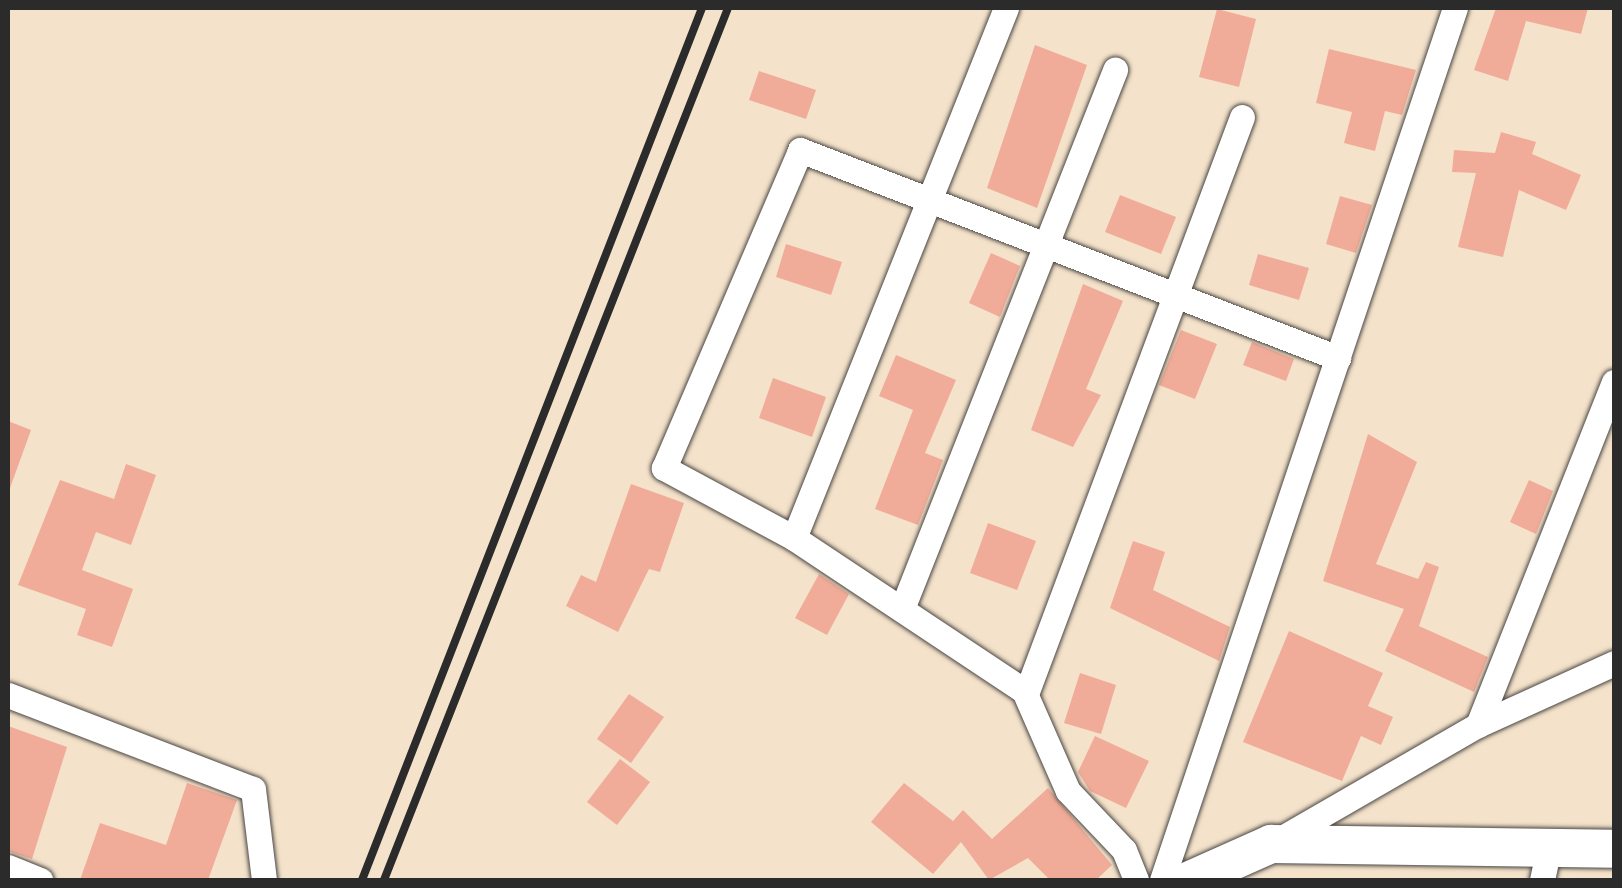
<!DOCTYPE html>
<style>
body{margin:0}
#map{position:relative;width:1622px;height:888px;overflow:hidden;background:#f4e2ca;font-family:"IM FELL English",serif}
div>[style]{position:absolute}
.building>*{inset:0;background:#f1ac99}
.roads{filter:drop-shadow(0 0 2px #494643) drop-shadow(0 0 2px #494643)}
.minor>*{height:25px;margin:-12.5px;padding:0 12.5px;transform-origin:12.5px;border-radius:12.5px;background:#fff}
.secondary>*{height:38px;margin:-19px;padding:0 19px;transform-origin:19px;border-radius:19px;background:#fff}
.rail>*{height:8px;margin:-4px;padding:0 4px;transform-origin:4px;border-radius:4px;background:#2b2b2b}
span{translate:-50% -50%;white-space:nowrap;text-align:center;line-height:1.15;-webkit-text-stroke:10px #fff;paint-order:stroke}
.frame{position:absolute;inset:0;border:10px solid #2b2b2b;pointer-events:none}
</style>
<div id="map">
<div class="building">
<div style="clip-path:polygon(1496px 8px,1588px 8px,1581px 34px,1526px 21px,1508px 81px,1474px 70px)"></div>
<div style="clip-path:polygon(1217px 9px,1256px 19px,1239px 87px,1199px 77px)"></div>
<div style="clip-path:polygon(1035px 45px,1087px 65px,1037px 208px,987px 188px)"></div>
<div style="clip-path:polygon(1329px 49px,1416px 70px,1402px 115px,1385px 111px,1375px 151px,1344px 143px,1352px 112px,1316px 103px)"></div>
<div style="clip-path:polygon(759px 71px,816px 90px,806px 119px,749px 100px)"></div>
<div style="clip-path:polygon(1501px 132px,1536px 142px,1532px 154px,1581px 175px,1566px 210px,1519px 190px,1503px 257px,1458px 247px,1476px 173px,1452px 172px,1454px 150px,1495px 153px)"></div>
<div style="clip-path:polygon(1120px 195px,1176px 217px,1161px 254px,1105px 232px)"></div>
<div style="clip-path:polygon(1340px 196px,1372px 205px,1356px 253px,1326px 244px)"></div>
<div style="clip-path:polygon(786px 244px,842px 262px,831px 295px,776px 277px)"></div>
<div style="clip-path:polygon(991px 253px,1020px 266px,1000px 317px,969px 303px)"></div>
<div style="clip-path:polygon(1258px 254px,1309px 268px,1299px 300px,1249px 285px)"></div>
<div style="clip-path:polygon(1083px 284px,1123px 301px,1086px 389px,1101px 395px,1073px 447px,1031px 430px)"></div>
<div style="clip-path:polygon(1181px 330px,1217px 344px,1195px 399px,1159px 385px)"></div>
<div style="clip-path:polygon(1252px 342px,1294px 359px,1286px 381px,1243px 365px)"></div>
<div style="clip-path:polygon(896px 355px,956px 380px,925px 453px,943px 460px,918px 525px,875px 509px,913px 410px,879px 396px)"></div>
<div style="clip-path:polygon(773px 378px,826px 397px,812px 437px,759px 418px)"></div>
<div style="clip-path:polygon(8px 421px,31px 430px,10px 488px,8px 487px)"></div>
<div style="clip-path:polygon(1368px 434px,1417px 462px,1376px 564px,1418px 579px,1426px 562px,1439px 567px,1419px 626px,1488px 657px,1474px 692px,1385px 651px,1404px 609px,1323px 581px)"></div>
<div style="clip-path:polygon(126px 464px,156px 475px,131px 545px,96px 532px,82px 570px,133px 589px,112px 647px,77px 635px,86px 609px,18px 585px,60px 480px,114px 499px)"></div>
<div style="clip-path:polygon(1529px 480px,1553px 491px,1536px 534px,1510px 522px)"></div>
<div style="clip-path:polygon(631px 484px,684px 503px,660px 572px,649px 569px,618px 632px,566px 606px,581px 575px,596px 582px)"></div>
<div style="clip-path:polygon(988px 523px,1036px 541px,1017px 590px,970px 573px)"></div>
<div style="clip-path:polygon(1133px 541px,1165px 552px,1153px 590px,1230px 627px,1219px 661px,1110px 608px)"></div>
<div style="clip-path:polygon(819px 574px,849px 594px,827px 635px,795px 618px)"></div>
<div style="clip-path:polygon(1289px 631px,1383px 673px,1368px 706px,1393px 717px,1381px 745px,1361px 736px,1342px 781px,1243px 742px)"></div>
<div style="clip-path:polygon(1080px 673px,1116px 685px,1101px 734px,1064px 723px)"></div>
<div style="clip-path:polygon(629px 694px,664px 717px,631px 763px,597px 739px)"></div>
<div style="clip-path:polygon(8px 726px,67px 747px,32px 859px,8px 851px)"></div>
<div style="clip-path:polygon(1095px 736px,1149px 761px,1126px 808px,1090px 791px,1078px 772px)"></div>
<div style="clip-path:polygon(620px 759px,650px 782px,617px 825px,587px 802px)"></div>
<div style="clip-path:polygon(187px 783px,237px 800px,208px 880px,80px 880px,100px 823px,166px 845px)"></div>
<div style="clip-path:polygon(904px 783px,953px 821px,963px 810px,992px 839px,1048px 788px,1112px 865px,1096px 880px,1050px 880px,1028px 858px,989px 880px,961px 842px,933px 874px,871px 822px)"></div>
</div>
<div class="roads">
<div class="minor">
<div style="left:1006px;top:8px;width:571px;rotate:111.8deg"></div>
<div style="left:794px;top:538px;width:276px;rotate:33.6deg"></div>
<div style="left:1024px;top:691px;width:109px;rotate:66.3deg"></div>
<div style="left:1068px;top:791px;width:81px;rotate:46.5deg"></div>
<div style="left:1124px;top:850px;width:32px;rotate:68deg"></div>
<div style="left:794px;top:538px;width:148px;rotate:-151.7deg"></div>
<div style="left:664px;top:468px;width:346px;rotate:-66.8deg"></div>
<div style="left:800px;top:150px;width:577px;rotate:21.14deg"></div>
<div style="left:902px;top:609px;width:580px;rotate:-68.44deg"></div>
<div style="left:1026px;top:694px;width:616px;rotate:-69.48deg"></div>
<div style="left:8px;top:695px;width:262px;rotate:21deg"></div>
<div style="left:253px;top:789px;width:92px;rotate:83.1deg"></div>
<div style="left:1478px;top:725px;width:369px;rotate:-68.4deg"></div>
<div style="left:1275px;top:842px;width:234px;rotate:-30deg"></div>
<div style="left:1478px;top:725px;width:149px;rotate:-24.5deg"></div>
<div style="left:8px;top:867px;width:35px;rotate:22deg"></div>
<div style="left:1162px;top:880px;width:920px;rotate:-71.43deg"></div>
<div style="left:1542px;top:880px;width:33px;rotate:-78deg"></div>
</div>
<div class="secondary">
<div style="left:1190px;top:880px;width:89px;rotate:-24deg"></div>
<div style="left:1271px;top:844px;width:343px;rotate:0.8deg"></div>
</div>
</div>
<div class="rail">
<div style="left:362px;top:880px;width:936px;rotate:-68.7deg"></div>
<div style="left:384px;top:880px;width:937px;rotate:-68.47deg"></div>
</div>
<div class="frame"></div>
</div>
